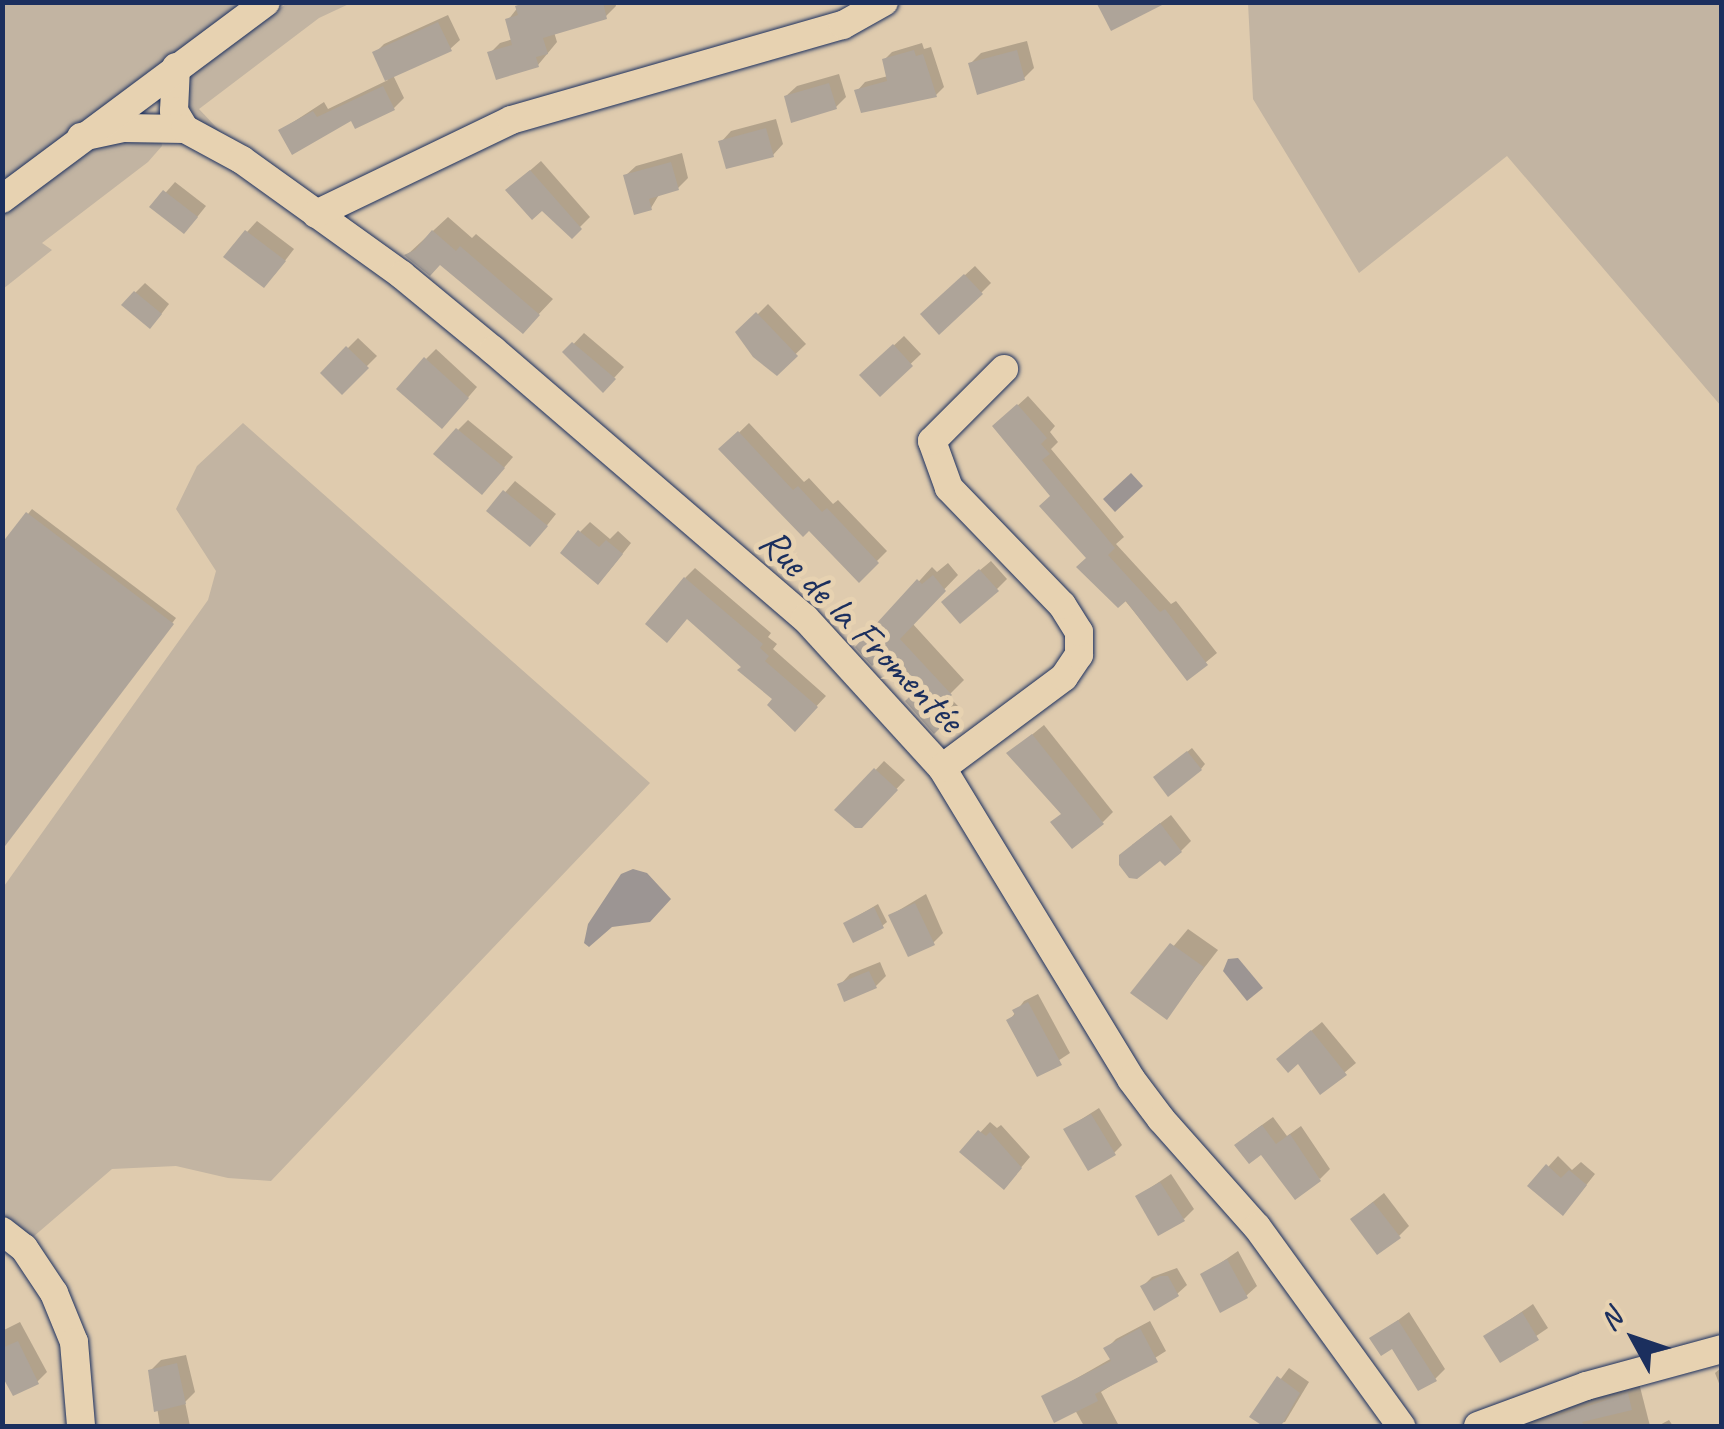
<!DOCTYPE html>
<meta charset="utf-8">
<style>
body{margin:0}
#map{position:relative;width:1724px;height:1429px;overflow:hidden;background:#dfcbae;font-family:Caveat,sans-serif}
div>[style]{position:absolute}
.green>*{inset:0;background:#c2b4a2}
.water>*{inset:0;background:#9c9593}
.shadow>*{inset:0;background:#0003}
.building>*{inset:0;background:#aea499}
.roads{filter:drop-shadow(0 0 2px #1b2f5e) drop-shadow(0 0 2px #1b2f5e)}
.minor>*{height:28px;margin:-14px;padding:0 14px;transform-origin:14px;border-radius:14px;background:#e7d2b1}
span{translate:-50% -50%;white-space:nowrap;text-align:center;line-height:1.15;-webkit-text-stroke:10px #e7d2b1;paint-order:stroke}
.street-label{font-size:40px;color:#1b2f5e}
.frame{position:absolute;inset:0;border:5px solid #1b2f5e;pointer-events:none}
.north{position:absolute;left:1584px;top:1289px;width:100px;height:100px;-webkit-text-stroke:8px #e7d2b1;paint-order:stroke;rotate:310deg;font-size:28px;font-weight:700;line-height:40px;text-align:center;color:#1b2f5e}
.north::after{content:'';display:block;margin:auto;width:35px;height:45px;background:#1b2f5e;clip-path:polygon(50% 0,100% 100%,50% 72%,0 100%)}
</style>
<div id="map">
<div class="green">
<div style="clip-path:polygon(3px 3px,253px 3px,152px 69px,3px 182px)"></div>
<div style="clip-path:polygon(288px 3px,351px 3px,319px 18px,199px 109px,231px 143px,182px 115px,182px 72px)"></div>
<div style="clip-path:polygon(1248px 3px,1721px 3px,1721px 406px,1507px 156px,1359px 273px,1253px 99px)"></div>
<div style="clip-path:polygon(160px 134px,162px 146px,148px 162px,42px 243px,52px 250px,3px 289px,3px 209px,89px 144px)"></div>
<div style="clip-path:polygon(243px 423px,650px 783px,271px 1181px,228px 1178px,176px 1166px,112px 1169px,33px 1237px,3px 1215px,2px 889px,208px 600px,216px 571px,176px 509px,197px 466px)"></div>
</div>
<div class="water">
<div style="clip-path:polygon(1131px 473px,1143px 486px,1115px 512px,1103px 499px)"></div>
<div style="clip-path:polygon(633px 869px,647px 873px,671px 899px,650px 922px,612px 927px,589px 947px,584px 943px,588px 924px,621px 874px)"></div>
<div style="clip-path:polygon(1238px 958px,1263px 988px,1247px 1001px,1223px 971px,1228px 959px)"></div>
</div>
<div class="shadow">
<div style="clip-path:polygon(522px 2px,615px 2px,616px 6px,606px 16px,554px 32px,557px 42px,538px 65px,490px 53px,500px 43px,513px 39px,508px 20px)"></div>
<div style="clip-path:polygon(448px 15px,460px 40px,450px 49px,393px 75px,404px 98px,394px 108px,281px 130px,324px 102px,328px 109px,388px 80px,375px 53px,384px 44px)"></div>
<div style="clip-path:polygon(1027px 41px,1034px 68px,1024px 78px,970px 64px,981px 53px)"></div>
<div style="clip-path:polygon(922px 43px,924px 49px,931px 47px,944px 87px,936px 95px,857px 91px,865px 82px,888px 76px,884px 60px,892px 52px)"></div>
<div style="clip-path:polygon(839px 74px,846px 97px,836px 107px,786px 96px,797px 86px)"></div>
<div style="clip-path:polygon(776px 119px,783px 144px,773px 155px,721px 142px,731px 131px)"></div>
<div style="clip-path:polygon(682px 153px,688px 178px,678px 188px,660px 193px,651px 208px,625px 176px,636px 166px)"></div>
<div style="clip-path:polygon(541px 161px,590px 217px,572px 235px,519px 180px)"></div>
<div style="clip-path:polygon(175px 182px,206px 206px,194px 221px,153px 207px)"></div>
<div style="clip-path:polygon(448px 217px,472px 238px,476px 234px,553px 299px,537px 316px,440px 262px,408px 254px)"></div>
<div style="clip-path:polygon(257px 221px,294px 249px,274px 275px,247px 232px)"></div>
<div style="clip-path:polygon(975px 266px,991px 283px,981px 293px,933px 304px)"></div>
<div style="clip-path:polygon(145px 283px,169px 304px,159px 317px,124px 304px)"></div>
<div style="clip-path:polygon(768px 304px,806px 344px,777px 372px,739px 333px)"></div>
<div style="clip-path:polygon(584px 333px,624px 367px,603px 390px,566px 352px)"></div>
<div style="clip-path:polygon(904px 336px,921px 354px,880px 393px,873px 365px)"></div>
<div style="clip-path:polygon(358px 338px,377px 356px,342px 391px,323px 373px)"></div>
<div style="clip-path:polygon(436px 349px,477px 387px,452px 416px,426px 359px)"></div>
<div style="clip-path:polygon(1028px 396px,1055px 426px,1050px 432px,1058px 442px,1051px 449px,1124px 537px,1116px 544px,1171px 604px,1176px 601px,1217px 653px,1188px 677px,1089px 557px,1006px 416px)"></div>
<div style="clip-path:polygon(468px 420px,513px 457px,492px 482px,458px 430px)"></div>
<div style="clip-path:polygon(749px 423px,804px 482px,809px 478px,833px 504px,838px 500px,887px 551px,859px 579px,810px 527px,722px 449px)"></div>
<div style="clip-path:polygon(515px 481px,556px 514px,540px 534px,489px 511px)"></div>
<div style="clip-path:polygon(32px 509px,176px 618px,2px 848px,28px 514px)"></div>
<div style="clip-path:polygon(590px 522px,610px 539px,618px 531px,631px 543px,608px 572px,580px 532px)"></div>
<div style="clip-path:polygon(991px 561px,1007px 579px,997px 589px,954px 592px)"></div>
<div style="clip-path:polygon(948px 563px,958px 575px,912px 623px,964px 680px,948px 696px,958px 706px,934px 730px,920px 689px,885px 649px,859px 647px,932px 567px,937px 572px)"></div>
<div style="clip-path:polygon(695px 568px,771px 633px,768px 637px,777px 644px,773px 649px,826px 696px,795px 729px,685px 578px)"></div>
<div style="clip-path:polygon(1044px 725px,1113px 812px,1103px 822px,1063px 812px,1009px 753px)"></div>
<div style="clip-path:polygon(1192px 748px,1205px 764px,1201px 769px,1160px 773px)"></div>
<div style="clip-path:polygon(884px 761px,905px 780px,861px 826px,838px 810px)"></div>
<div style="clip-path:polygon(1171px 815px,1191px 841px,1181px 851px,1132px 845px)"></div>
<div style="clip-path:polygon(926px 894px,943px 933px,933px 943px,891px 915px)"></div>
<div style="clip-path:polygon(878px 904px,887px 922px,882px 926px,846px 923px)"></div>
<div style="clip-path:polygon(1188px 929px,1218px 950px,1166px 1017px,1161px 961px)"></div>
<div style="clip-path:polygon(880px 962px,886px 976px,876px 986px,840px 985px,850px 974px)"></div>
<div style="clip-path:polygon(1038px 994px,1070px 1053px,1038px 1074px,1009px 1021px,1024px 1001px)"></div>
<div style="clip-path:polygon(1322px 1022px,1356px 1063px,1321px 1092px,1289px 1049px)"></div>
<div style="clip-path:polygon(1099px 1108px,1122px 1145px,1114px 1153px,1066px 1129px)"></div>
<div style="clip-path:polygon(1273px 1117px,1287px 1136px,1301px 1126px,1330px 1169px,1320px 1179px,1248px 1135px)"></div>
<div style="clip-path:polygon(990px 1122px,997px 1128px,1001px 1125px,1030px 1157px,1013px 1177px,963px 1151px)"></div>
<div style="clip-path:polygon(1558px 1156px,1572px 1170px,1581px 1162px,1595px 1174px,1572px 1203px,1531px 1186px)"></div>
<div style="clip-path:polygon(1171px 1174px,1194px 1209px,1184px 1219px,1138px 1196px)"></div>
<div style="clip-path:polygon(1384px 1193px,1409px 1226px,1399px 1236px,1364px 1209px)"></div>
<div style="clip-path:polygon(1238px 1251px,1257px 1286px,1246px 1296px,1203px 1275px)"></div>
<div style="clip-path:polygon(1177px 1268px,1187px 1285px,1177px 1294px,1143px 1286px,1152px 1277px)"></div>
<div style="clip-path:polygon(1533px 1304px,1548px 1328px,1501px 1360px,1486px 1336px)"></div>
<div style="clip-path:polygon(1409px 1312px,1445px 1369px,1435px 1379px,1393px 1345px,1373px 1339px)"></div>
<div style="clip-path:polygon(1150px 1321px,1166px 1351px,1101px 1392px,1119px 1426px,1084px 1426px,1075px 1410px,1044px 1397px,1112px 1358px,1107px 1348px,1116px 1339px)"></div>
<div style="clip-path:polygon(20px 1322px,47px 1372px,37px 1382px,2px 1370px,2px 1331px)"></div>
<div style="clip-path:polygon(186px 1355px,195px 1392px,185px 1402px,190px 1426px,160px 1426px,151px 1370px,161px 1360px)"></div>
<div style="clip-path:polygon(1722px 1367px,1722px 1391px,1715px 1373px)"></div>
<div style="clip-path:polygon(1289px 1368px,1309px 1382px,1285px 1422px,1267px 1426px,1253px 1416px)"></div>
<div style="clip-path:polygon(1639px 1383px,1650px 1426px,1508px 1426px)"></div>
<div style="clip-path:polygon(1669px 1420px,1673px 1426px,1658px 1426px)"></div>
</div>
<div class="building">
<div style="clip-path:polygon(527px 2px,603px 2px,607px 19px,543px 38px,548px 54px,536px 57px,539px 67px,496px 80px,487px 52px,512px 45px,505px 19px,518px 15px,515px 6px)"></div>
<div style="clip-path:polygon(1096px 2px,1168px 2px,1111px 31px)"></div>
<div style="clip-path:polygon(438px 22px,452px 51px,385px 81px,372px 52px)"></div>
<div style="clip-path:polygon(914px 50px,916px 56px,923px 54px,937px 97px,861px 113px,854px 90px,887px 81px,882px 59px)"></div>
<div style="clip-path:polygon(1017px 50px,1025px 80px,977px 95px,968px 63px)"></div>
<div style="clip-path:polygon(829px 83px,837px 109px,791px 123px,784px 96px)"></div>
<div style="clip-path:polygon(383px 86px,395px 110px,355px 129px,351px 121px,292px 155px,278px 130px,313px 111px,317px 117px)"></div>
<div style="clip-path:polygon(766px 128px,774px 157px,726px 169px,718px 141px)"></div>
<div style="clip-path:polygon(671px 162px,679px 190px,649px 199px,652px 210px,634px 215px,623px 175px)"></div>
<div style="clip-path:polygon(530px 170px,582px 229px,572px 239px,542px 211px,532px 220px,505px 190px)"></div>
<div style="clip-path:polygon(163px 190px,198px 217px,184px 234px,149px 207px)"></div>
<div style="clip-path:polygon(245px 230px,286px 261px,264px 288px,223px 257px)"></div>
<div style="clip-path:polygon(432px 230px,456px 251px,460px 246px,540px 315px,523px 334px,440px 265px,430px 276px,404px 255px,415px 250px)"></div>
<div style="clip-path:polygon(964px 274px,983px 294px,939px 335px,920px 314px)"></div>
<div style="clip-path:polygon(134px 291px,162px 314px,150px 329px,121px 305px)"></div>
<div style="clip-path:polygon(756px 312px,798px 356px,777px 376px,753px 357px,735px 332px)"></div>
<div style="clip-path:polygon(572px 342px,616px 379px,603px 393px,562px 352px)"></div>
<div style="clip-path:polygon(893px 344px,913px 366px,880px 397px,859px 375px)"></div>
<div style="clip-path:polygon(346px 346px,369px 368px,342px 395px,320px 373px)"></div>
<div style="clip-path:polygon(424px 357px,469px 398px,442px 429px,396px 389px)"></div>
<div style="clip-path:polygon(1017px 404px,1047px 438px,1041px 444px,1050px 454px,1042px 460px,1115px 548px,1108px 555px,1160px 612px,1165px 609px,1208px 665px,1187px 681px,1126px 601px,1118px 608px,1076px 567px,1086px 558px,1039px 506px,1050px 496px,992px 426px)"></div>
<div style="clip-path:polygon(456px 428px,505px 468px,482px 495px,433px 454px)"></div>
<div style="clip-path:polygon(738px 431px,793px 490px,798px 486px,822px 512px,827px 508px,879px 563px,859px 583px,809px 531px,803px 537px,718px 449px)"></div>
<div style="clip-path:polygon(503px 490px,548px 526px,530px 547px,486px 511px)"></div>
<div style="clip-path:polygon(26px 512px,174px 624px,2px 850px,2px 543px)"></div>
<div style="clip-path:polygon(578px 530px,599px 547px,606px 540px,623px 554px,598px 585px,560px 553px)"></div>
<div style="clip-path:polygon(979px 569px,999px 591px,960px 624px,941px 602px)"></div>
<div style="clip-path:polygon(933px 575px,946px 591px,900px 639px,952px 695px,936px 711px,946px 722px,934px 734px,905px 701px,917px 690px,885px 653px,872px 666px,855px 647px,917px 579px,922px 584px)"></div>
<div style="clip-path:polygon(684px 577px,763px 644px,760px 648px,769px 656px,765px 661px,818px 707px,795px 732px,767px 705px,772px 699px,737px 670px,741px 667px,687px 619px,667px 643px,645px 624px)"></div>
<div style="clip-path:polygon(1032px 734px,1104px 824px,1072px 849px,1050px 822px,1061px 814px,1006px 753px)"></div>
<div style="clip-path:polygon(1187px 751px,1202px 770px,1168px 797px,1153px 777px)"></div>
<div style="clip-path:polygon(874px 768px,898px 790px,862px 828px,855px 828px,834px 810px)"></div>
<div style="clip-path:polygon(1160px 823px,1182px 852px,1165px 866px,1160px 861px,1137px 879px,1129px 878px,1119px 865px,1119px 855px)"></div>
<div style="clip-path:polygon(915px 903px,935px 945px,908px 957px,888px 915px)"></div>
<div style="clip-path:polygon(874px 907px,884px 928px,853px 943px,843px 923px)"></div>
<div style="clip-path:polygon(1170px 943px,1204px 967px,1167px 1020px,1130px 993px)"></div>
<div style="clip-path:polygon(869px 971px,877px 988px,844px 1002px,837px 984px)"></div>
<div style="clip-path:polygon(1028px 1002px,1062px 1065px,1037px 1077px,1006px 1020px,1015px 1015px,1012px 1010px)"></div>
<div style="clip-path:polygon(1311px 1030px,1347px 1075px,1320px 1095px,1298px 1064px,1288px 1073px,1276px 1059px)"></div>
<div style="clip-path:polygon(1091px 1114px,1116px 1155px,1088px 1171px,1063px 1129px)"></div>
<div style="clip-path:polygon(1262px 1125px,1276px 1144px,1290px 1134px,1321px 1181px,1295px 1200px,1261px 1155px,1249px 1164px,1234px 1145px)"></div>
<div style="clip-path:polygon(978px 1130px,986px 1136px,990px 1132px,1022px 1168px,1004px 1190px,959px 1152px)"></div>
<div style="clip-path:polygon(1546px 1164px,1561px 1178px,1569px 1170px,1587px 1185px,1563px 1216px,1527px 1186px)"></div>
<div style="clip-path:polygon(1160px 1182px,1185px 1221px,1158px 1236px,1135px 1196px)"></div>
<div style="clip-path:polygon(1373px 1202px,1401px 1238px,1377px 1255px,1350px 1219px)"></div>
<div style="clip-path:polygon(1227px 1259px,1248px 1298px,1220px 1313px,1200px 1274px)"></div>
<div style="clip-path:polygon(1160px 1276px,1168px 1276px,1179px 1296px,1154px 1311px,1140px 1286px)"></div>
<div style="clip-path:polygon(1522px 1312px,1539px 1340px,1500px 1363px,1483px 1336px)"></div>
<div style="clip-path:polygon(1398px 1320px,1437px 1381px,1418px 1391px,1392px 1349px,1381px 1356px,1369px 1338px)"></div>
<div style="clip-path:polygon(1140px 1328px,1158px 1362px,1095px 1394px,1098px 1401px,1054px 1423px,1041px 1396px,1111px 1361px,1103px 1348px)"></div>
<div style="clip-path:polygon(18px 1341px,39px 1384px,13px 1396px,2px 1376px,2px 1348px)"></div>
<div style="clip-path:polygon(177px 1363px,186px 1404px,154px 1412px,148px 1370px)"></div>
<div style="clip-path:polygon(1277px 1376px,1300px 1393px,1281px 1426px,1263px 1426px,1249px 1417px)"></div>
<div style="clip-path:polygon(1628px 1393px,1632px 1410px,1582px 1422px,1585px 1426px,1527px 1426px)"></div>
</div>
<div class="roads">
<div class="minor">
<div style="left:176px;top:67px;width:44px;rotate:92.6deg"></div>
<div style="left:174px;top:111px;width:21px;rotate:59deg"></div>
<div style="left:81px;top:137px;width:43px;rotate:-12.1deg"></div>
<div style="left:123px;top:128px;width:62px;rotate:0.9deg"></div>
<div style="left:185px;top:129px;width:65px;rotate:28.5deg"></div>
<div style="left:242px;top:160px;width:197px;rotate:35.7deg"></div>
<div style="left:402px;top:275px;width:118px;rotate:39.5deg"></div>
<div style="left:493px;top:350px;width:411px;rotate:40.7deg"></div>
<div style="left:805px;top:618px;width:203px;rotate:47.6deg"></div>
<div style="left:942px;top:768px;width:364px;rotate:58.7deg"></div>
<div style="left:1131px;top:1079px;width:50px;rotate:53.1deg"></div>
<div style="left:1161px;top:1119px;width:144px;rotate:48.4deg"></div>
<div style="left:1257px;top:1227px;width:246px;rotate:54.1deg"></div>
<div style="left:2px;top:199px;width:329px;rotate:-36.7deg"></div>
<div style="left:316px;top:214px;width:216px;rotate:-25.7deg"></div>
<div style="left:511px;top:120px;width:345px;rotate:-16deg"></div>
<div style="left:843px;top:25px;width:47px;rotate:-29.3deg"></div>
<div style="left:942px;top:768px;width:152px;rotate:-36.7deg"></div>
<div style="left:1064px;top:677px;width:27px;rotate:-56deg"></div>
<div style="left:1079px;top:655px;width:23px;rotate:-90deg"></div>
<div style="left:1079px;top:632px;width:32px;rotate:-122deg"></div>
<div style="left:1062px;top:605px;width:163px;rotate:-134deg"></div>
<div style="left:949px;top:488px;width:50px;rotate:-109.9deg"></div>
<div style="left:932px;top:441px;width:102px;rotate:-45deg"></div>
<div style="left:2px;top:1231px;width:28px;rotate:38deg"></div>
<div style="left:24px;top:1248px;width:54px;rotate:56.3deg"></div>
<div style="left:54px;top:1293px;width:53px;rotate:67.8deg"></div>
<div style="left:74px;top:1342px;width:84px;rotate:85.2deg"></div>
<div style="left:1478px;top:1426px;width:115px;rotate:-20.3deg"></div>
<div style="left:1586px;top:1386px;width:141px;rotate:-15.2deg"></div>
</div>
</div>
<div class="street-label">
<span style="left:862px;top:630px;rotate:45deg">Rue de la Fromentée</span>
</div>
<div class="frame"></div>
<div class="north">N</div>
</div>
